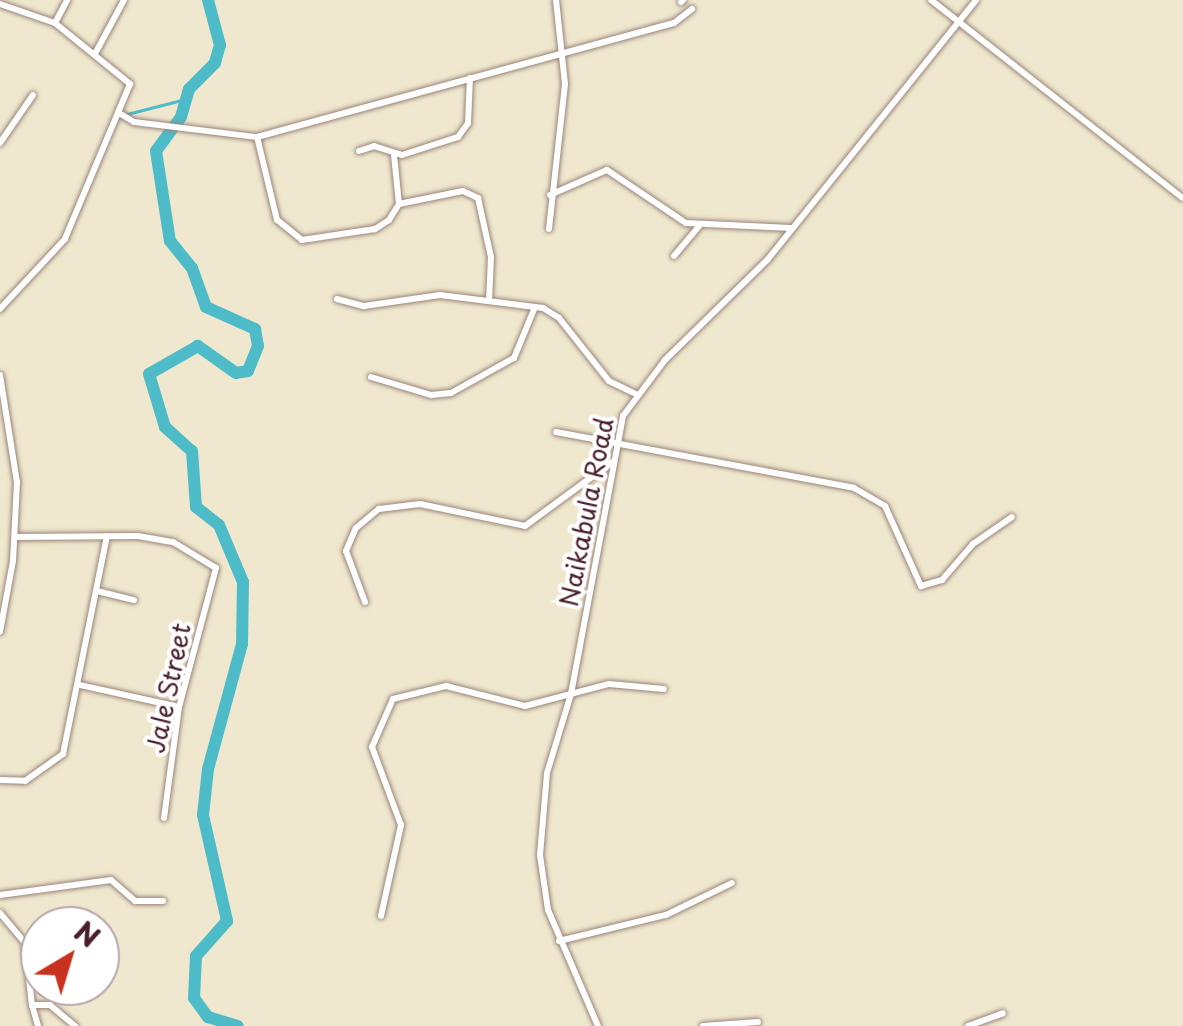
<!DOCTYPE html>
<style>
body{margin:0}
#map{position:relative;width:1183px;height:1026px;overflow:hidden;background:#efe8ce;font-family:"Playpen Sans",sans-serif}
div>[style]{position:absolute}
.stream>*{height:2.5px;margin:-1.25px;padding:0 1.25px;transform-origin:1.25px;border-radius:1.25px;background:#4ebbc9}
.river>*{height:12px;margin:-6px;padding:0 6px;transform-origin:6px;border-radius:6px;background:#4ebbc9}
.roads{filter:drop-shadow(0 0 2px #9c847c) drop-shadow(0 0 2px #9c847c)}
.minor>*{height:6px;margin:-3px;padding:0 3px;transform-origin:3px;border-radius:3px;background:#fff}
span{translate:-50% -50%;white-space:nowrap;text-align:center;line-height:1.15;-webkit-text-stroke:8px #fff;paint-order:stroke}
.street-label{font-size:25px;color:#4a1f2b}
.north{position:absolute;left:20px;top:906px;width:100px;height:100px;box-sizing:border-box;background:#fff;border:2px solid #b7a5aa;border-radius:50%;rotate:38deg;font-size:28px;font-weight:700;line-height:40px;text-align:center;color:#4a1f2b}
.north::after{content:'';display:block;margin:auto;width:35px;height:45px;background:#c8321e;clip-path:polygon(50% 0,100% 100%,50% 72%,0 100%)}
</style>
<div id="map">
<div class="stream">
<div style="left:127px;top:114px;width:61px;rotate:-14.3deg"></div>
</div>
<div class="river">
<div style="left:208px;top:0;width:47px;rotate:75.1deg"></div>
<div style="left:220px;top:45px;width:19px;rotate:106deg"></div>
<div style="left:215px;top:63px;width:37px;rotate:135deg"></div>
<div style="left:189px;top:89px;width:29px;rotate:106deg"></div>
<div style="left:181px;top:117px;width:42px;rotate:126.3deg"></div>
<div style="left:156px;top:151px;width:91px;rotate:81.2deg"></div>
<div style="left:170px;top:241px;width:35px;rotate:51deg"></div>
<div style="left:192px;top:268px;width:41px;rotate:70.3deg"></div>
<div style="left:206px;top:307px;width:54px;rotate:24.2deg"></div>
<div style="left:255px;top:329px;width:17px;rotate:80deg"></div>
<div style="left:258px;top:346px;width:27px;rotate:112deg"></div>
<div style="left:248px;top:371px;width:12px;rotate:171deg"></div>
<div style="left:236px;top:373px;width:47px;rotate:-144.6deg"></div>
<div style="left:198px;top:346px;width:56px;rotate:150.3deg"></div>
<div style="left:149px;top:374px;width:55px;rotate:73.2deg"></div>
<div style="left:165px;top:427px;width:36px;rotate:42deg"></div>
<div style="left:192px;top:451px;width:56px;rotate:85.9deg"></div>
<div style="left:196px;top:507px;width:29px;rotate:38deg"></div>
<div style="left:219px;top:525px;width:62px;rotate:67.2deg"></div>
<div style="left:243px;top:582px;width:62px;rotate:90.9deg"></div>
<div style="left:242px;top:644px;width:130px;rotate:105.2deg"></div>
<div style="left:208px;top:769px;width:46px;rotate:96.2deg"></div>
<div style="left:203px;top:815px;width:109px;rotate:77.2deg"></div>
<div style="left:227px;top:921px;width:47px;rotate:131.5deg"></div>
<div style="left:196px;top:956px;width:42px;rotate:92.7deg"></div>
<div style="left:194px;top:998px;width:24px;rotate:54deg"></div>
<div style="left:208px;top:1017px;width:31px;rotate:17deg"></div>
</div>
<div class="roads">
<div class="minor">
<div style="left:931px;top:0;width:320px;rotate:38.2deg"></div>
<div style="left:681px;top:2px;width:3px;rotate:-45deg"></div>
<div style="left:0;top:4px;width:58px;rotate:19.1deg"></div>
<div style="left:55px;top:23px;width:97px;rotate:39.1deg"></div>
<div style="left:130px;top:84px;width:168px;rotate:112.8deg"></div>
<div style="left:65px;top:239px;width:96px;rotate:132.9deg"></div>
<div style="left:55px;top:23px;width:26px;rotate:-62deg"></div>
<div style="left:96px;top:52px;width:59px;rotate:-61.7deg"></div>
<div style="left:119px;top:113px;width:17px;rotate:31deg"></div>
<div style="left:134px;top:122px;width:124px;rotate:7deg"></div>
<div style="left:0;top:143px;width:58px;rotate:-55.5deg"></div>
<div style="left:359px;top:151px;width:16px;rotate:-18deg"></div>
<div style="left:374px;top:146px;width:29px;rotate:18deg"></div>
<div style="left:402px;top:155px;width:59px;rotate:-17.8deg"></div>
<div style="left:458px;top:137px;width:17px;rotate:-54deg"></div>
<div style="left:468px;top:123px;width:45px;rotate:-87.5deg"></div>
<div style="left:394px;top:155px;width:49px;rotate:84.2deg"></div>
<div style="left:399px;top:204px;width:19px;rotate:122deg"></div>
<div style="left:389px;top:220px;width:17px;rotate:147deg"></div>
<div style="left:375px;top:229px;width:74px;rotate:171.4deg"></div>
<div style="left:302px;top:240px;width:32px;rotate:-141deg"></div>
<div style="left:277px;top:220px;width:85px;rotate:-103.5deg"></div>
<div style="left:257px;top:137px;width:432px;rotate:-15.3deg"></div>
<div style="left:674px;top:23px;width:23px;rotate:-38deg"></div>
<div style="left:550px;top:195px;width:62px;rotate:-23.7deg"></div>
<div style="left:607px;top:170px;width:95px;rotate:33.9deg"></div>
<div style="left:686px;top:223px;width:105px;rotate:2.7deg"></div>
<div style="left:399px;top:204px;width:65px;rotate:-11.5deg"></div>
<div style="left:463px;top:191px;width:17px;rotate:25deg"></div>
<div style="left:478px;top:198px;width:60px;rotate:77.6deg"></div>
<div style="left:491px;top:257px;width:44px;rotate:92.6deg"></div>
<div style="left:549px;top:229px;width:146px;rotate:-83.7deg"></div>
<div style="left:565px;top:84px;width:84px;rotate:-96.1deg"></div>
<div style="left:674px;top:256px;width:39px;rotate:-50deg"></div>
<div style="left:337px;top:299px;width:28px;rotate:15deg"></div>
<div style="left:364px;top:306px;width:77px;rotate:-8.2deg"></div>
<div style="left:440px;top:295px;width:104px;rotate:7.2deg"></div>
<div style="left:543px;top:308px;width:19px;rotate:32deg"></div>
<div style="left:559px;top:318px;width:80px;rotate:51.6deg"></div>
<div style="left:609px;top:381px;width:30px;rotate:26deg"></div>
<div style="left:0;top:375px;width:108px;rotate:81deg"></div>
<div style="left:17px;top:482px;width:79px;rotate:92.9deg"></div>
<div style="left:13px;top:561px;width:72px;rotate:100.4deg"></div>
<div style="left:371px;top:377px;width:63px;rotate:16.7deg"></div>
<div style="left:431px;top:395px;width:20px;rotate:-6deg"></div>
<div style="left:451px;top:393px;width:72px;rotate:-29.1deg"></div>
<div style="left:514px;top:358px;width:55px;rotate:-67.6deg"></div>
<div style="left:556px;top:432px;width:303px;rotate:10.6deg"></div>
<div style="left:854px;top:488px;width:36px;rotate:30deg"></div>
<div style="left:885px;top:506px;width:88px;rotate:65.8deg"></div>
<div style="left:921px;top:586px;width:22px;rotate:-16deg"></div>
<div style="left:942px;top:580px;width:48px;rotate:-49.3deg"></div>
<div style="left:973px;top:544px;width:47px;rotate:-34.7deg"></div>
<div style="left:16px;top:537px;width:122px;rotate:-0.5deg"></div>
<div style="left:138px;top:536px;width:36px;rotate:10deg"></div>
<div style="left:173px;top:542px;width:50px;rotate:31.2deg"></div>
<div style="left:216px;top:568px;width:144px;rotate:104.9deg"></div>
<div style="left:179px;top:707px;width:112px;rotate:97.7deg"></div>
<div style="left:97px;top:591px;width:38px;rotate:14deg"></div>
<div style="left:365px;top:602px;width:54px;rotate:-110.4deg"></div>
<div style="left:346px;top:551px;width:25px;rotate:-67deg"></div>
<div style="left:356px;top:528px;width:30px;rotate:-40deg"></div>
<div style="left:379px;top:509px;width:41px;rotate:-7deg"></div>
<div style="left:420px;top:504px;width:107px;rotate:11.8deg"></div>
<div style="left:525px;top:526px;width:108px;rotate:-36.3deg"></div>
<div style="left:80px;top:685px;width:101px;rotate:12.5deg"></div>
<div style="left:0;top:780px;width:25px;rotate:2deg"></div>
<div style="left:25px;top:781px;width:47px;rotate:-35.4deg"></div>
<div style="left:63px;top:754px;width:222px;rotate:-78.6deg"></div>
<div style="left:0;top:895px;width:112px;rotate:-7.7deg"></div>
<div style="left:111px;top:880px;width:32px;rotate:41deg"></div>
<div style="left:135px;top:901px;width:28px"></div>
<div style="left:0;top:913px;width:39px;rotate:50deg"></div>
<div style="left:25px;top:943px;width:62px;rotate:83.6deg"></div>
<div style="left:32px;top:1005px;width:18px"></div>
<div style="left:50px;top:1005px;width:33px;rotate:40deg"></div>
<div style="left:381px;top:916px;width:93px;rotate:-77.6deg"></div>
<div style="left:401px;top:825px;width:83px;rotate:-110.4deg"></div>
<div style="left:372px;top:747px;width:52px;rotate:-66.4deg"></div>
<div style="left:393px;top:699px;width:55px;rotate:-13.8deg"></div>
<div style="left:446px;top:686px;width:81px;rotate:14.2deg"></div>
<div style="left:525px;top:706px;width:87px;rotate:-14.7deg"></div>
<div style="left:609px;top:684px;width:55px;rotate:5.2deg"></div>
<div style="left:559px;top:941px;width:110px;rotate:-13.7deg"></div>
<div style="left:666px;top:915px;width:73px;rotate:-25.9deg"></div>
<div style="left:32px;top:1005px;width:22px;rotate:74deg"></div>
<div style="left:598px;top:1026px;width:126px;rotate:-113.3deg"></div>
<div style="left:548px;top:910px;width:56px;rotate:-98.3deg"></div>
<div style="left:540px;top:855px;width:82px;rotate:-85.1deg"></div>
<div style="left:547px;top:773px;width:83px;rotate:-73.1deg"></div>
<div style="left:571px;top:694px;width:283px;rotate:-79.4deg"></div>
<div style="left:623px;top:416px;width:70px;rotate:-53.1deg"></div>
<div style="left:665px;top:360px;width:144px;rotate:-44.4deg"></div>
<div style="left:768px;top:259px;width:332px;rotate:-51.2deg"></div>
<div style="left:703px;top:1026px;width:55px;rotate:-4.2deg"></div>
<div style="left:968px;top:1026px;width:37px;rotate:-20deg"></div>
</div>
</div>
<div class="street-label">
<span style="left:586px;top:512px;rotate:-79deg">Naikabula Road</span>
<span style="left:168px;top:688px;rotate:-78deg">Jale Street</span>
</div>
<div class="north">N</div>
</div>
